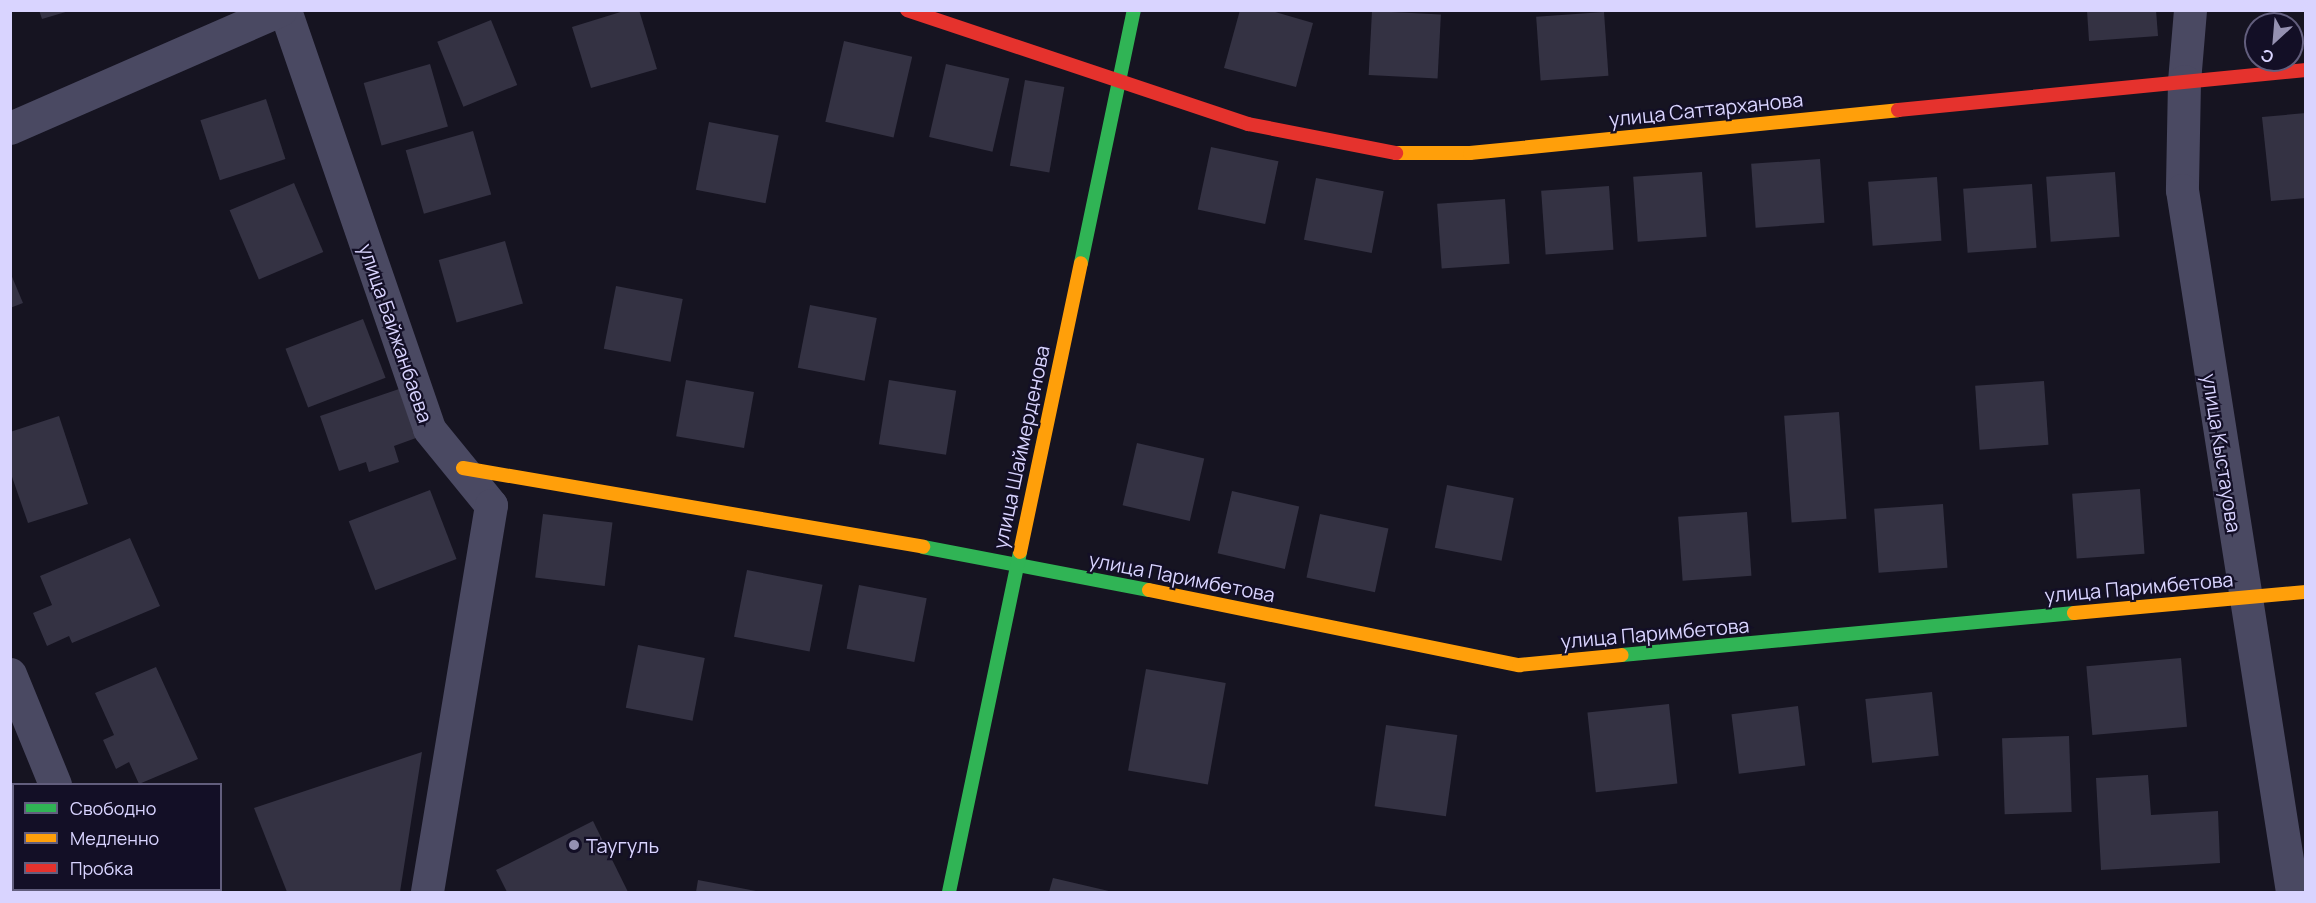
<!DOCTYPE html>
<meta charset="utf-8">
<style>
body{margin:0}
#map{position:relative;width:2316px;height:903px;overflow:hidden;background:#161421;font-family:Manrope,sans-serif}
div>[style]{position:absolute}
[style*='--x']{left:calc(var(--x)*1px);top:calc(var(--y)*1px);width:calc(var(--w)*1px);rotate:calc(var(--a)*1deg)}
.building>*{inset:0;background:#343243;transform-origin:0 0}
.street>*{height:33px;margin:-16.5px;padding:0 16.5px;transform-origin:16.5px;border-radius:16.5px;background:#4a4962}
.fast>*{height:14px;margin:-7px;padding:0 7px;transform-origin:7px;border-radius:7px;background:#30b455}
.slow>*{height:14px;margin:-7px;padding:0 7px;transform-origin:7px;border-radius:7px;background:#ff9f0a}
.jam>*{height:14px;margin:-7px;padding:0 7px;transform-origin:7px;border-radius:7px;background:#e5322d}
.dots>*{width:16px;height:16px;translate:-50% -50%;box-sizing:border-box;border:3px solid #130f26;border-radius:50%}
span{translate:-50% -50%;white-space:nowrap;text-align:center;line-height:1.15;-webkit-text-stroke:4.5px #130f26;paint-order:stroke}
.street-label{font-size:20px;color:#d9d4ff}
.poi-label{font-size:20px;color:#d9d4ff}
.left{translate:0 -50%;text-align:left}
.frame{position:absolute;inset:0;border:12px solid #d9d4ff;pointer-events:none}
.legend{position:absolute;left:12px;top:783px;width:210px;height:108px;box-sizing:border-box;background:#130f26;border:2px solid #625e7d;margin:0;padding:8px 10px;list-style:none;font-size:18px;color:#d9d4ff}
.legend li{display:flex;align-items:center;gap:12px;height:30px}
.legend b{width:30px;border:2px solid #625e7d}
.north{position:absolute;left:2244px;top:12px;width:60px;height:60px;box-sizing:border-box;background:#130f26;border:2px solid #625e7d;border-radius:50%;rotate:206deg;font-size:16px;font-weight:700;line-height:24px;text-align:center;color:#d9d4ff}
.north::after{content:'';display:block;margin:auto;width:21px;height:27px;background:#9591b1;clip-path:polygon(50% 0,100% 100%,50% 72%,0 100%)}
</style>
<div id="map">
<div class="building">
<i style="clip-path:polygon(39px 10px,69px 10px,69px 11px,42px 19px)"></i>
<i style="clip-path:polygon(627px 10px,639px 10px,657px 69px,591px 88px,572px 27px)"></i>
<i style="clip-path:polygon(1240px 10px,1268px 10px,1313px 23px,1296px 87px,1224px 68px)"></i>
<i style="clip-path:polygon(2087px 10px,2156px 10px,2158px 36px,2089px 41px)"></i>
<i style="left:1372px;top:11px;width:69px;height:64px;rotate:3deg"></i>
<i style="left:1604px;top:12px;width:64px;height:68px;rotate:86deg"></i>
<i style="left:491px;top:20px;width:70px;height:58px;rotate:68deg"></i>
<i style="left:844px;top:41px;width:70px;height:83px;rotate:13deg"></i>
<i style="left:430px;top:64px;width:65px;height:69px;rotate:74deg"></i>
<i style="left:946px;top:64px;width:65px;height:75px;rotate:13deg"></i>
<i style="left:1025px;top:80px;width:40px;height:87px;rotate:10deg"></i>
<i style="left:266px;top:99px;width:63px;height:69px;rotate:72deg"></i>
<i style="clip-path:polygon(2306px 113px,2306px 198px,2271px 201px,2262px 117px)"></i>
<i style="left:709px;top:122px;width:71px;height:69px;rotate:11deg"></i>
<i style="left:473px;top:131px;width:66px;height:70px;rotate:74deg"></i>
<i style="left:1211px;top:147px;width:69px;height:64px;rotate:12deg"></i>
<i style="left:1820px;top:159px;width:64px;height:69px;rotate:86deg"></i>
<i style="left:1702px;top:172px;width:65px;height:69px;rotate:86deg"></i>
<i style="left:2115px;top:172px;width:65px;height:69px;rotate:86deg"></i>
<i style="left:1937px;top:177px;width:64px;height:69px;rotate:86deg"></i>
<i style="left:1316px;top:178px;width:69px;height:63px;rotate:11deg"></i>
<i style="left:294px;top:183px;width:75px;height:70px;rotate:67deg"></i>
<i style="left:2032px;top:184px;width:64px;height:69px;rotate:86deg"></i>
<i style="left:1609px;top:186px;width:64px;height:68px;rotate:86deg"></i>
<i style="left:1505px;top:199px;width:65px;height:68px;rotate:86deg"></i>
<i style="left:505px;top:241px;width:65px;height:69px;rotate:74deg"></i>
<i style="clip-path:polygon(10px 272px,23px 303px,10px 308px)"></i>
<i style="left:616px;top:286px;width:68px;height:64px;rotate:11deg"></i>
<i style="left:810px;top:305px;width:68px;height:64px;rotate:11deg"></i>
<i style="left:363px;top:319px;width:63px;height:83px;rotate:69deg"></i>
<i style="left:686px;top:380px;width:69px;height:57px;rotate:10deg"></i>
<i style="left:889px;top:380px;width:68px;height:65px;rotate:9deg"></i>
<i style="left:2044px;top:381px;width:64px;height:69px;rotate:86deg"></i>
<i style="clip-path:polygon(399px 389px,416px 438px,394px 446px,399px 462px,369px 472px,366px 462px,339px 471px,320px 416px)"></i>
<i style="left:1839px;top:412px;width:107px;height:55px;rotate:86deg"></i>
<i style="clip-path:polygon(59px 416px,88px 504px,28px 523px,10px 471px,10px 432px)"></i>
<i style="left:1137px;top:443px;width:69px;height:64px;rotate:13deg"></i>
<i style="left:1447px;top:485px;width:68px;height:64px;rotate:11deg"></i>
<i style="left:2140px;top:489px;width:65px;height:68px;rotate:86deg"></i>
<i style="left:430px;top:490px;width:74px;height:87px;rotate:69deg"></i>
<i style="left:1232px;top:491px;width:69px;height:64px;rotate:13deg"></i>
<i style="left:1943px;top:504px;width:64px;height:69px;rotate:86deg"></i>
<i style="left:1747px;top:512px;width:64px;height:69px;rotate:86deg"></i>
<i style="left:543px;top:514px;width:70px;height:64px;rotate:7deg"></i>
<i style="left:1320px;top:514px;width:70px;height:65px;rotate:12deg"></i>
<i style="clip-path:polygon(130px 538px,160px 606px,72px 643px,69px 636px,47px 646px,33px 613px,52px 605px,40px 576px)"></i>
<i style="left:747px;top:570px;width:77px;height:68px;rotate:11deg"></i>
<i style="left:859px;top:585px;width:69px;height:65px;rotate:11deg"></i>
<i style="left:638px;top:645px;width:68px;height:64px;rotate:11deg"></i>
<i style="left:2181px;top:658px;width:69px;height:95px;rotate:85deg"></i>
<i style="clip-path:polygon(156px 667px,198px 759px,139px 784px,129px 762px,116px 769px,103px 740px,114px 735px,95px 693px)"></i>
<i style="left:1146px;top:669px;width:81px;height:103px;rotate:10deg"></i>
<i style="left:1932px;top:692px;width:64px;height:67px;rotate:84deg"></i>
<i style="left:1669px;top:704px;width:80px;height:82px;rotate:84deg"></i>
<i style="left:1798px;top:706px;width:60px;height:67px;rotate:83deg"></i>
<i style="left:1386px;top:725px;width:72px;height:82px;rotate:8deg"></i>
<i style="left:2069px;top:736px;width:76px;height:67px;rotate:88deg"></i>
<i style="clip-path:polygon(422px 752px,400px 892px,287px 892px,254px 808px)"></i>
<i style="clip-path:polygon(2148px 775px,2151px 815px,2218px 811px,2220px 863px,2101px 870px,2096px 778px)"></i>
<i style="clip-path:polygon(593px 821px,628px 892px,507px 892px,496px 870px)"></i>
<i style="clip-path:polygon(11px 872px,14px 890px,19px 892px,10px 892px)"></i>
<i style="clip-path:polygon(1053px 878px,1113px 892px,1049px 892px)"></i>
<i style="clip-path:polygon(698px 880px,756px 891px,755px 892px,696px 892px)"></i>
</div>
<div class="street">
<i style="--x:285;--y:10;--w:443;--a:71"></i>
<i style="--x:429;--y:429;--w:98;--a:50.8"></i>
<i style="--x:491;--y:505;--w:392;--a:99.4"></i>
<i style="--x:2190;--y:10;--w:71;--a:94.8"></i>
<i style="--x:2184;--y:81;--w:109;--a:91.1"></i>
<i style="--x:2182;--y:190;--w:711;--a:81.09"></i>
<i style="--x:10;--y:128;--w:295;--a:-23.6"></i>
<i style="--x:10;--y:674;--w:119;--a:67.8"></i>
<i style="--x:97;--y:890;--w:2;--a:63"></i>
</div>
<div class="fast">
<i style="--x:1081;--y:263;--w:258;--a:-78.2"></i>
<i style="--x:923;--y:547;--w:230;--a:10.8"></i>
<i style="--x:1622;--y:655;--w:454;--a:-5.3"></i>
<i style="--x:949;--y:892;--w:347;--a:-78.2"></i>
</div>
<div class="slow">
<i style="--x:1396;--y:153;--w:74;--a:0"></i>
<i style="--x:1470;--y:153;--w:430;--a:-5.7"></i>
<i style="--x:463;--y:468;--w:467;--a:9.7"></i>
<i style="--x:1020;--y:552;--w:295;--a:-78.1"></i>
<i style="--x:1149;--y:590;--w:378;--a:11.5"></i>
<i style="--x:1519;--y:665;--w:103;--a:-5.5"></i>
<i style="--x:2074;--y:613;--w:233;--a:-5.2"></i>
</div>
<div class="jam">
<i style="--x:907;--y:10;--w:360;--a:18.5"></i>
<i style="--x:1248;--y:124;--w:151;--a:11.1"></i>
<i style="--x:1898;--y:110;--w:410;--a:-5.6"></i>
</div>
<div class="dots">
<i style="left:574px;top:845px;background:#9591b1"></i>
</div>
<div class="street-label">
<span style="left:1706px;top:109px;rotate:-6deg">улица Саттарханова</span>
<span style="left:396px;top:333px;rotate:71deg">улица Байжанбаева</span>
<span style="left:1021px;top:447px;rotate:-78deg">улица Шаймерденова</span>
<span style="left:2222px;top:453px;rotate:81deg">улица Кыстауова</span>
<span style="left:1182px;top:577px;rotate:11deg">улица Паримбетова</span>
<span style="left:2139px;top:587px;rotate:-5deg">улица Паримбетова</span>
<span style="left:1655px;top:633px;rotate:-5deg">улица Паримбетова</span>
</div>
<div class="poi-label">
<span class="left" style="left:586px;top:845px">Таугуль</span>
</div>
<div class="frame"></div>
<ul class="legend">
<li><b style="height:8px;background:#30b455"></b>Свободно</li>
<li><b style="height:8px;background:#ff9f0a"></b>Медленно</li>
<li><b style="height:8px;background:#e5322d"></b>Пробка</li>
</ul>
<div class="north">С</div>
</div>
